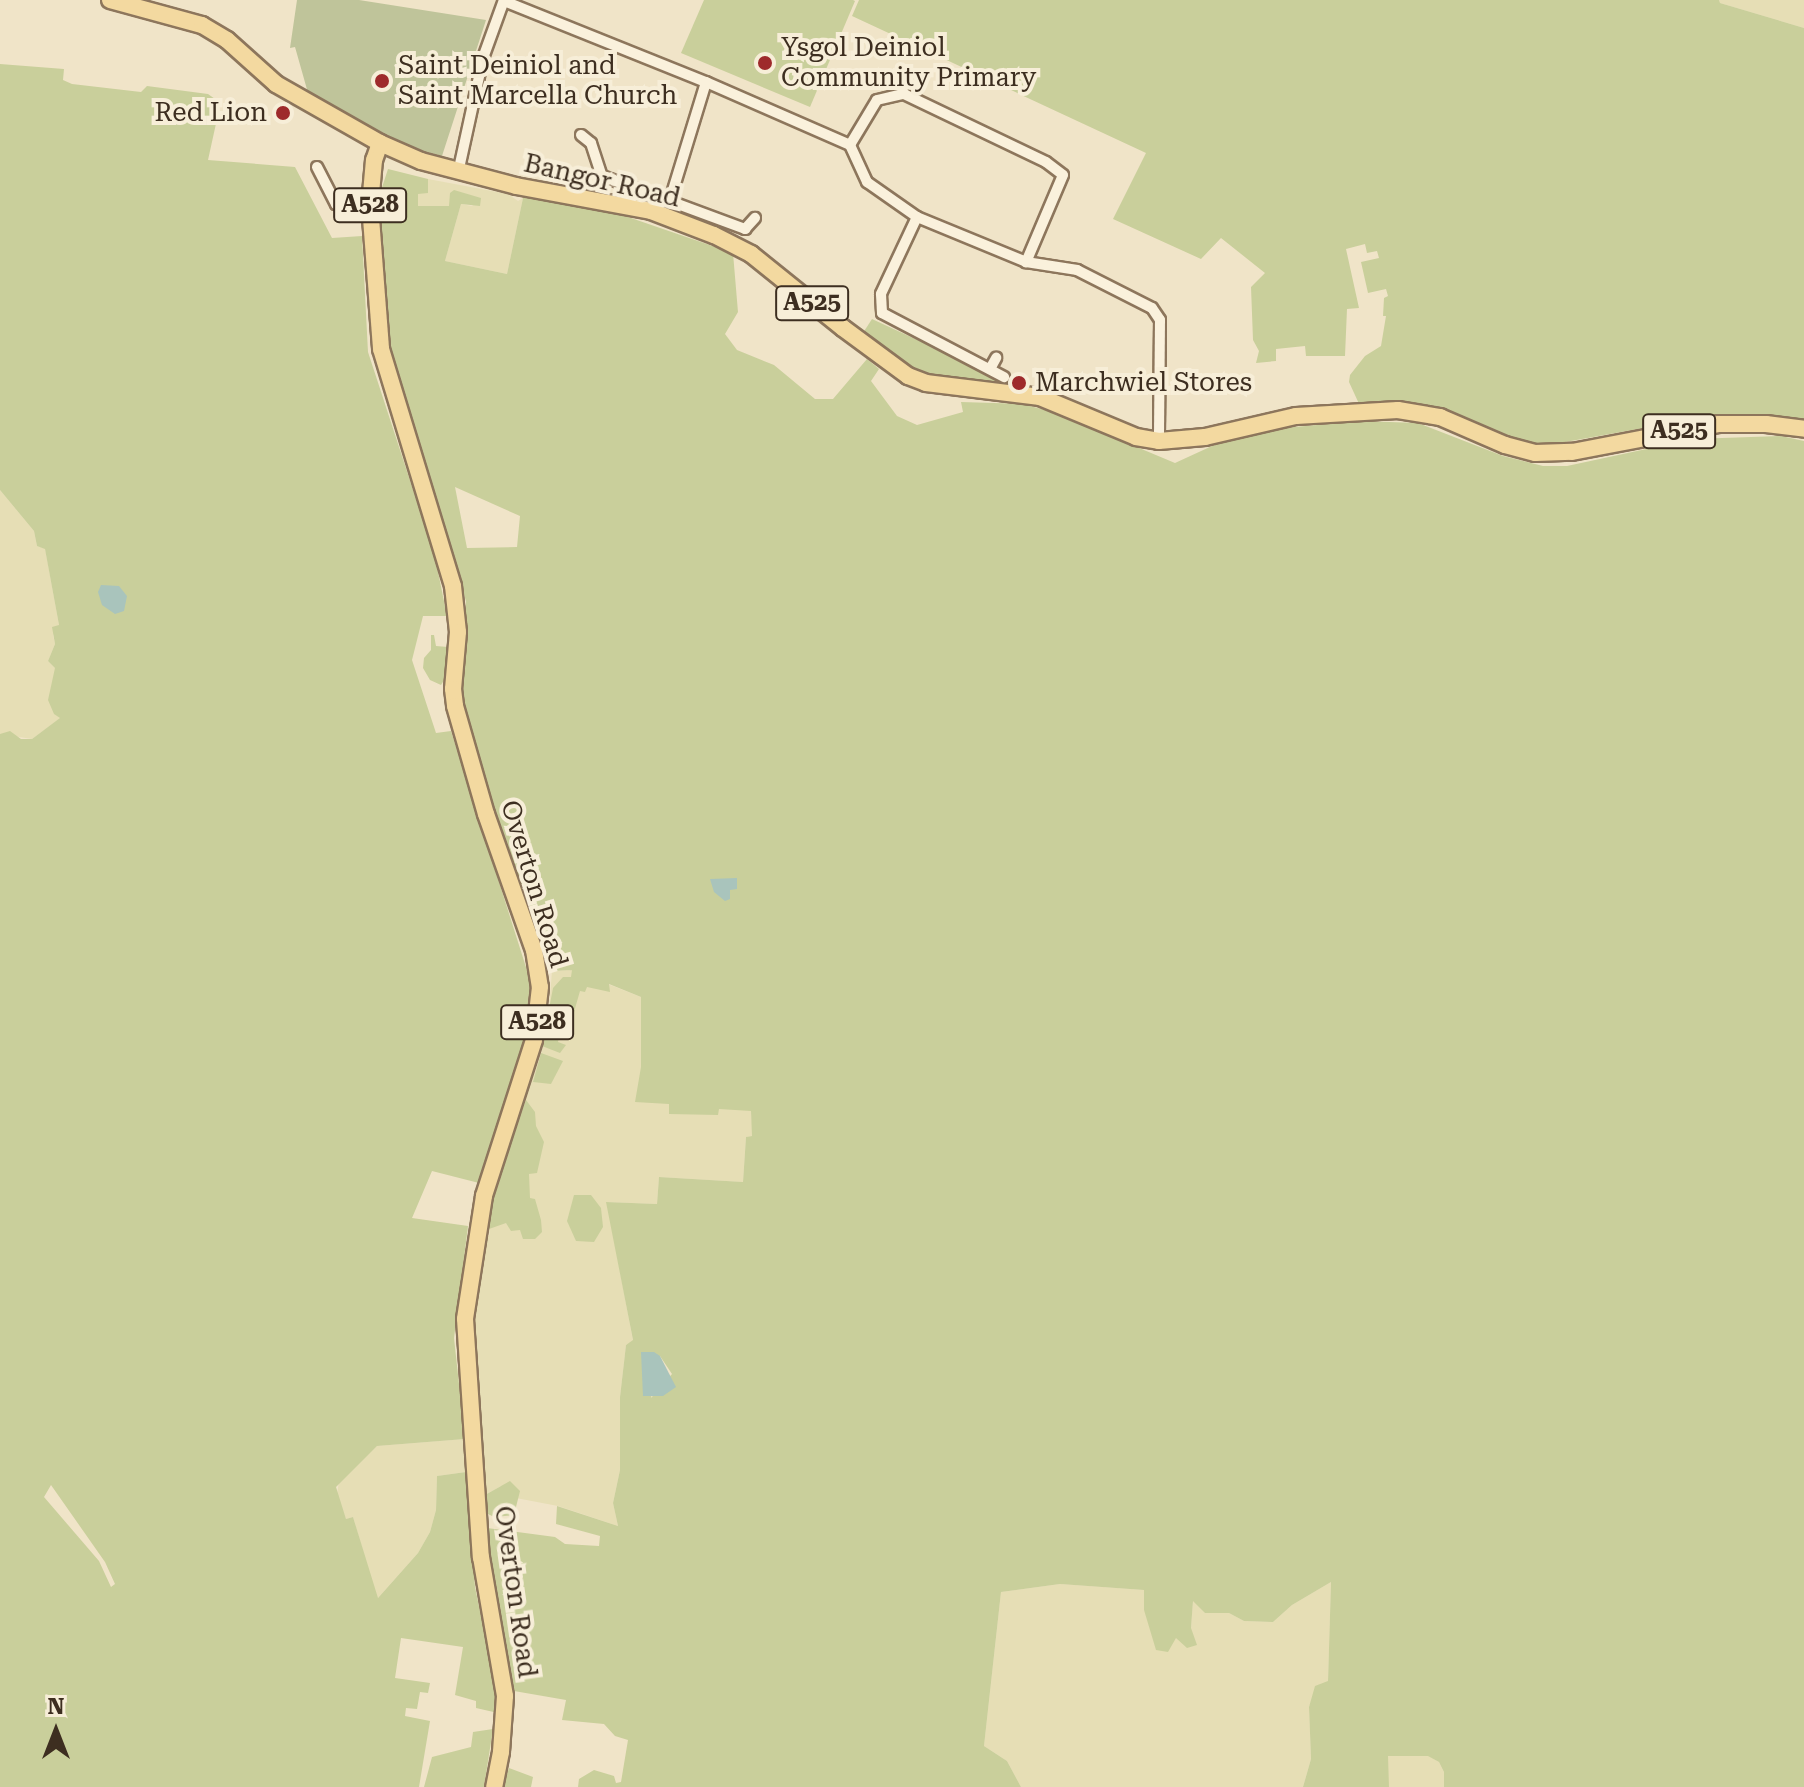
<!DOCTYPE html>
<style>
body{margin:0}
#map{position:relative;width:1804px;height:1787px;overflow:hidden;background:#f0e4c8;font-family:"Roboto Serif",serif}
div>[style]{position:absolute}
[style*='--x']{left:calc(var(--x)*1px);top:calc(var(--y)*1px);width:calc(var(--w)*1px);rotate:calc(var(--a)*1deg)}
.farmland>*{inset:0;background:#e6deb5}
.green>*{inset:0;background:#c9cf9b}
.cemetery>*{inset:0;background:#bfc49a}
.water>*{inset:0;background:#a9c4bc}
.roads{filter:drop-shadow(2px 0 #8d765c) drop-shadow(-2px 0 #8d765c) drop-shadow(0 2px #8d765c) drop-shadow(0 -2px #8d765c)}
.minor>*{height:10px;margin:-5px;padding:0 5px;transform-origin:5px;border-radius:5px;background:#faf1dc}
.primary>*{height:16px;margin:-8px;padding:0 8px;transform-origin:8px;border-radius:8px;background:#f3d9a0}
.dots>*{width:22px;height:22px;translate:-50% -50%;box-sizing:border-box;border:4px solid #f7eed8;border-radius:50%}
span{translate:-50% -50%;white-space:nowrap;text-align:center;line-height:1.15;-webkit-text-stroke:8px #f7eed8;paint-order:stroke}
.shield-label span{padding:2px 6px;background:#f7eed8;border:2px solid;border-radius:6px;-webkit-text-stroke-width:0}
.shield-label{font-size:24px;color:#3d2e20;font-weight:700}
.poi-label{font-size:26px;color:#3d2e20}
.left{translate:0 -50%;text-align:left}
.right{translate:-100% -50%;text-align:right}
.street-label{font-size:26px;color:#3d2e20}
.north{position:absolute;left:16px;top:1691px;width:80px;height:80px;-webkit-text-stroke:6px #f7eed8;paint-order:stroke;rotate:0deg;font-size:22px;font-weight:700;line-height:32px;text-align:center;color:#3d2e20}
.north::after{content:'';display:block;margin:auto;width:28px;height:36px;background:#3d2e20;clip-path:polygon(50% 0,100% 100%,50% 72%,0 100%)}
</style>
<div id="map">
<div class="farmland">
<i style="clip-path:polygon(1719px 0,1804px 0,1804px 28px,1720px 3px)"></i>
<i style="clip-path:polygon(428px 179px,508px 194px,518px 201px,523px 198px,507px 274px,445px 261px,461px 204px,472px 206px,481px 198px,450px 206px,418px 206px,418px 193px,428px 193px)"></i>
<i style="clip-path:polygon(0 490px,34px 531px,37px 546px,45px 548px,59px 625px,53px 635px,55px 644px,48px 661px,55px 668px,61px 718px,32px 739px,0 734px)"></i>
<i style="clip-path:polygon(572px 970px,646px 999px,749px 1085px,753px 1136px,746px 1137px,743px 1182px,659px 1177px,657px 1204px,607px 1202px,633px 1341px,626px 1345px,620px 1397px,620px 1470px,613px 1503px,618px 1526px,558px 1506px,516px 1498px,501px 1486px,485px 1495px,479px 1439px,473px 1326px,482px 1244px,490px 1234px,487px 1222px,518px 1115px,540px 1058px,548px 1024px,552px 971px)"></i>
<i style="clip-path:polygon(465px 1439px,466px 1472px,437px 1476px,436px 1510px,430px 1532px,418px 1553px,377px 1599px,353px 1517px,346px 1519px,337px 1495px,339px 1481px,377px 1446px)"></i>
<i style="clip-path:polygon(1331px 1582px,1328px 1682px,1309px 1706px,1311px 1759px,1303px 1787px,1021px 1787px,1007px 1761px,984px 1746px,1001px 1592px,1060px 1584px,1144px 1590px,1144px 1610px,1176px 1638px,1191px 1628px,1193px 1600px,1205px 1613px,1229px 1613px,1244px 1621px,1273px 1622px,1292px 1605px)"></i>
<i style="clip-path:polygon(1374px 1756px,1429px 1756px,1439px 1762px,1444px 1772px,1444px 1787px,1374px 1787px)"></i>
</div>
<div class="green">
<i style="clip-path:polygon(704px 0,853px 0,855px 1px,810px 107px,681px 53px)"></i>
<i style="clip-path:polygon(859px 0,1719px 0,1720px 3px,1804px 28px,1804px 423px,1766px 416px,1688px 420px,1554px 444px,1517px 442px,1360px 406px,1349px 382px,1350px 375px,1365px 356px,1381px 346px,1386px 316px,1383px 316px,1384px 298px,1388px 296px,1386px 289px,1368px 293px,1361px 262px,1379px 258px,1377px 251px,1367px 253px,1365px 244px,1346px 249px,1359px 308px,1347px 309px,1345px 356px,1306px 356px,1305px 346px,1276px 349px,1276px 361px,1256px 363px,1259px 351px,1253px 340px,1251px 287px,1265px 273px,1221px 238px,1201px 259px,1113px 219px,1146px 153px,852px 16px)"></i>
<i style="clip-path:polygon(evenodd,0 64px,64px 69px,63px 80px,72px 84px,141px 92px,147px 86px,208px 94px,215px 99px,219px 110px,208px 160px,295px 167px,332px 238px,362px 236px,368px 352px,435px 557px,447px 616px,423px 616px,412px 660px,436px 733px,451px 731px,531px 983px,530px 1021px,522px 1056px,479px 1183px,432px 1171px,412px 1218px,468px 1226px,454px 1338px,465px 1439px,377px 1446px,336px 1487px,346px 1519px,353px 1517px,378px 1598px,418px 1553px,430px 1532px,436px 1510px,437px 1476px,466px 1472px,475px 1587px,497px 1693px,498px 1713px,476px 1708px,476px 1701px,455px 1695px,463px 1647px,401px 1638px,395px 1678px,430px 1683px,428px 1693px,420px 1692px,417px 1709px,406px 1708px,405px 1716px,430px 1721px,419px 1787px,0 1787px,0 734px,10px 731px,21px 739px,32px 739px,60px 718px,54px 714px,48px 700px,55px 668px,48px 661px,55px 644px,52px 627px,59px 625px,45px 549px,37px 546px,34px 531px,0 490px,0 64px,51px 1485px,105px 1562px,115px 1584px,111px 1587px,99px 1561px,44px 1497px,51px 1485px)"></i>
<i style="clip-path:polygon(evenodd,388px 169px,428px 179px,428px 193px,418px 194px,418px 206px,449px 206px,450px 193px,454px 190px,481px 198px,480px 206px,461px 204px,445px 261px,507px 274px,523px 198px,528px 196px,628px 217px,733px 253px,738px 312px,725px 334px,737px 350px,774px 365px,815px 399px,833px 399px,867px 359px,879px 369px,871px 381px,897px 416px,917px 425px,963px 412px,961px 402px,1022px 404px,1053px 412px,1175px 463px,1212px 446px,1261px 430px,1361px 421px,1418px 423px,1503px 456px,1543px 466px,1567px 466px,1693px 439px,1781px 436px,1804px 441px,1804px 1787px,1444px 1787px,1444px 1772px,1439px 1762px,1428px 1756px,1388px 1756px,1389px 1787px,1303px 1787px,1311px 1759px,1309px 1707px,1315px 1686px,1328px 1681px,1331px 1582px,1292px 1605px,1273px 1622px,1244px 1621px,1229px 1613px,1205px 1613px,1193px 1601px,1191px 1628px,1197px 1645px,1187px 1648px,1176px 1638px,1168px 1652px,1156px 1650px,1144px 1610px,1144px 1590px,1060px 1584px,1001px 1592px,984px 1746px,1007px 1761px,1021px 1787px,578px 1787px,579px 1779px,594px 1770px,614px 1776px,616px 1783px,621px 1782px,628px 1740px,615px 1736px,604px 1724px,562px 1720px,566px 1700px,514px 1691px,490px 1578px,487px 1528px,555px 1537px,565px 1544px,599px 1546px,600px 1536px,556px 1524px,557px 1506px,618px 1526px,613px 1503px,620px 1470px,620px 1397px,626px 1345px,633px 1340px,606px 1202px,657px 1204px,659px 1177px,743px 1182px,746px 1137px,752px 1136px,751px 1111px,719px 1109px,718px 1115px,669px 1114px,669px 1104px,635px 1102px,641px 1067px,641px 997px,609px 984px,610px 992px,587px 987px,585px 992px,580px 991px,572px 1019px,564px 1018px,558px 1042px,566px 1045px,560px 1053px,542px 1046px,553px 988px,563px 977px,571px 977px,572px 970px,552px 971px,544px 963px,460px 703px,466px 601px,390px 364px,374px 212px,388px 169px,455px 487px,520px 516px,517px 547px,467px 548px,455px 487px,388px 169px,660px 1356px,672px 1374px,651px 1398px,660px 1356px)"></i>
<i style="clip-path:polygon(872px 319px,1006px 381px,1005px 384px,918px 376px,861px 336px)"></i>
<i style="clip-path:polygon(431px 635px,434px 635px,436px 646px,448px 647px,446px 677px,441px 685px,430px 680px,423px 668px,424px 658px,431px 650px)"></i>
<i style="clip-path:polygon(541px 1053px,563px 1061px,551px 1084px,533px 1082px)"></i>
<i style="clip-path:polygon(526px 1100px,535px 1112px,536px 1126px,544px 1142px,537px 1173px,529px 1174px,530px 1198px,535px 1199px,541px 1220px,542px 1232px,535px 1239px,523px 1239px,520px 1230px,511px 1231px,506px 1223px,489px 1229px,487px 1222px,491px 1197px)"></i>
<i style="clip-path:polygon(574px 1195px,591px 1195px,601px 1208px,603px 1227px,594px 1242px,576px 1241px,567px 1221px)"></i>
<i style="clip-path:polygon(510px 1481px,520px 1491px,514px 1515px,494px 1517px,486px 1513px,485px 1495px)"></i>
<i style="clip-path:polygon(493px 1729px,484px 1787px,424px 1787px,432px 1757px,471px 1747px,473px 1732px)"></i>
<i style="clip-path:polygon(509px 1768px,533px 1777px,531px 1787px,503px 1787px)"></i>
</div>
<div class="cemetery">
<i style="clip-path:polygon(297px 0,359px 0,486px 20px,442px 156px,392px 143px,308px 93px,295px 47px,290px 48px)"></i>
</div>
<div class="water">
<i style="clip-path:polygon(101px 585px,119px 586px,127px 596px,124px 611px,115px 614px,102px 605px,98px 592px)"></i>
<i style="clip-path:polygon(737px 878px,737px 889px,730px 890px,730px 899px,725px 901px,714px 892px,710px 879px)"></i>
<i style="clip-path:polygon(641px 1352px,654px 1352px,660px 1356px,676px 1387px,663px 1396px,643px 1396px)"></i>
</div>
<div class="roads">
<div class="minor">
<i style="--x:504;--y:1;--w:218;--a:21.9"></i>
<i style="--x:706;--y:82;--w:157;--a:23.6"></i>
<i style="--x:850;--y:145;--w:41;--a:65.3"></i>
<i style="--x:867;--y:182;--w:61;--a:35"></i>
<i style="--x:917;--y:217;--w:118;--a:22.4"></i>
<i style="--x:1026;--y:262;--w:52;--a:8.9"></i>
<i style="--x:1077;--y:270;--w:84;--a:26.9"></i>
<i style="--x:1152;--y:308;--w:14;--a:56"></i>
<i style="--x:1160;--y:320;--w:121;--a:90.5"></i>
<i style="--x:581;--y:135;--w:13;--a:39"></i>
<i style="--x:591;--y:143;--w:35;--a:72"></i>
<i style="--x:602;--y:176;--w:153;--a:20.3"></i>
<i style="--x:745;--y:229;--w:15;--a:-48"></i>
<i style="--x:850;--y:145;--w:52;--a:-59"></i>
<i style="--x:877;--y:100;--w:28;--a:-13"></i>
<i style="--x:904;--y:94;--w:157;--a:25.6"></i>
<i style="--x:1046;--y:162;--w:21;--a:37"></i>
<i style="--x:1063;--y:175;--w:95;--a:113"></i>
<i style="--x:317;--y:167;--w:42;--a:62.8"></i>
<i style="--x:336;--y:204;--w:34;--a:2"></i>
<i style="--x:458;--y:173;--w:118;--a:-77.7"></i>
<i style="--x:483;--y:58;--w:62;--a:-70.1"></i>
<i style="--x:670;--y:200;--w:123;--a:-73"></i>
<i style="--x:917;--y:217;--w:85;--a:115.1"></i>
<i style="--x:881;--y:294;--w:19;--a:87"></i>
<i style="--x:882;--y:313;--w:138;--a:27.7"></i>
<i style="--x:990;--y:369;--w:13;--a:-61"></i>
</div>
<div class="primary">
<i style="--x:110;--y:0;--w:95;--a:15.2"></i>
<i style="--x:202;--y:25;--w:29;--a:31"></i>
<i style="--x:227;--y:40;--w:66;--a:41.9"></i>
<i style="--x:276;--y:84;--w:120;--a:29.6"></i>
<i style="--x:380;--y:143;--w:45;--a:23.7"></i>
<i style="--x:421;--y:161;--w:98;--a:14.7"></i>
<i style="--x:516;--y:186;--w:137;--a:10.5"></i>
<i style="--x:651;--y:211;--w:67;--a:20.9"></i>
<i style="--x:714;--y:235;--w:42;--a:27.2"></i>
<i style="--x:751;--y:254;--w:118;--a:38.8"></i>
<i style="--x:843;--y:328;--w:81;--a:36.4"></i>
<i style="--x:908;--y:376;--w:19;--a:21"></i>
<i style="--x:926;--y:383;--w:115;--a:7"></i>
<i style="--x:1040;--y:397;--w:104;--a:22.6"></i>
<i style="--x:1136;--y:437;--w:23;--a:10"></i>
<i style="--x:1159;--y:441;--w:46;--a:-5"></i>
<i style="--x:1205;--y:437;--w:93;--a:-13"></i>
<i style="--x:1296;--y:416;--w:102;--a:-3.4"></i>
<i style="--x:1398;--y:410;--w:43;--a:9.5"></i>
<i style="--x:1440;--y:417;--w:71;--a:23.3"></i>
<i style="--x:1505;--y:445;--w:31;--a:15"></i>
<i style="--x:1535;--y:453;--w:37;--a:-2"></i>
<i style="--x:1572;--y:452;--w:150;--a:-10.8"></i>
<i style="--x:1719;--y:424;--w:47;--a:0"></i>
<i style="--x:1766;--y:424;--w:38;--a:7"></i>
<i style="--x:380;--y:143;--w:18;--a:109"></i>
<i style="--x:374;--y:160;--w:45;--a:95.1"></i>
<i style="--x:370;--y:205;--w:144;--a:85.6"></i>
<i style="--x:381;--y:349;--w:248;--a:73.1"></i>
<i style="--x:453;--y:586;--w:46;--a:83.8"></i>
<i style="--x:458;--y:632;--w:57;--a:95"></i>
<i style="--x:453;--y:689;--w:17;--a:83"></i>
<i style="--x:455;--y:706;--w:112;--a:74"></i>
<i style="--x:486;--y:814;--w:144;--a:70.6"></i>
<i style="--x:534;--y:950;--w:37;--a:81"></i>
<i style="--x:540;--y:987;--w:53;--a:96.5"></i>
<i style="--x:534;--y:1040;--w:164;--a:107.8"></i>
<i style="--x:484;--y:1196;--w:124;--a:98.8"></i>
<i style="--x:465;--y:1319;--w:239;--a:86.2"></i>
<i style="--x:481;--y:1557;--w:141;--a:80.2"></i>
<i style="--x:505;--y:1696;--w:56;--a:94.1"></i>
<i style="--x:501;--y:1752;--w:36;--a:101"></i>
</div>
</div>
<div class="dots">
<i style="left:765px;top:63px;background:#9e2a2b"></i>
<i style="left:382px;top:81px;background:#9e2a2b"></i>
<i style="left:283px;top:113px;background:#9e2a2b"></i>
<i style="left:1019px;top:383px;background:#9e2a2b"></i>
</div>
<div class="shield-label">
<span style="left:370px;top:205px">A528</span>
<span style="left:812px;top:303px">A525</span>
<span style="left:1679px;top:431px">A525</span>
<span style="left:537px;top:1022px">A528</span>
</div>
<div class="poi-label">
<span class="left" style="left:781px;top:63px">Ysgol Deiniol<br>Community Primary</span>
<span class="left" style="left:398px;top:81px">Saint Deiniol and<br>Saint Marcella Church</span>
<span class="right" style="left:267px;top:113px">Red Lion</span>
<span class="left" style="left:1035px;top:383px">Marchwiel Stores</span>
</div>
<div class="street-label">
<span style="left:602px;top:181px;rotate:13deg">Bangor Road</span>
<span style="left:534px;top:884px;rotate:73deg">Overton Road</span>
<span style="left:515px;top:1592px;rotate:82deg">Overton Road</span>
</div>
<div class="north">N</div>
</div>
